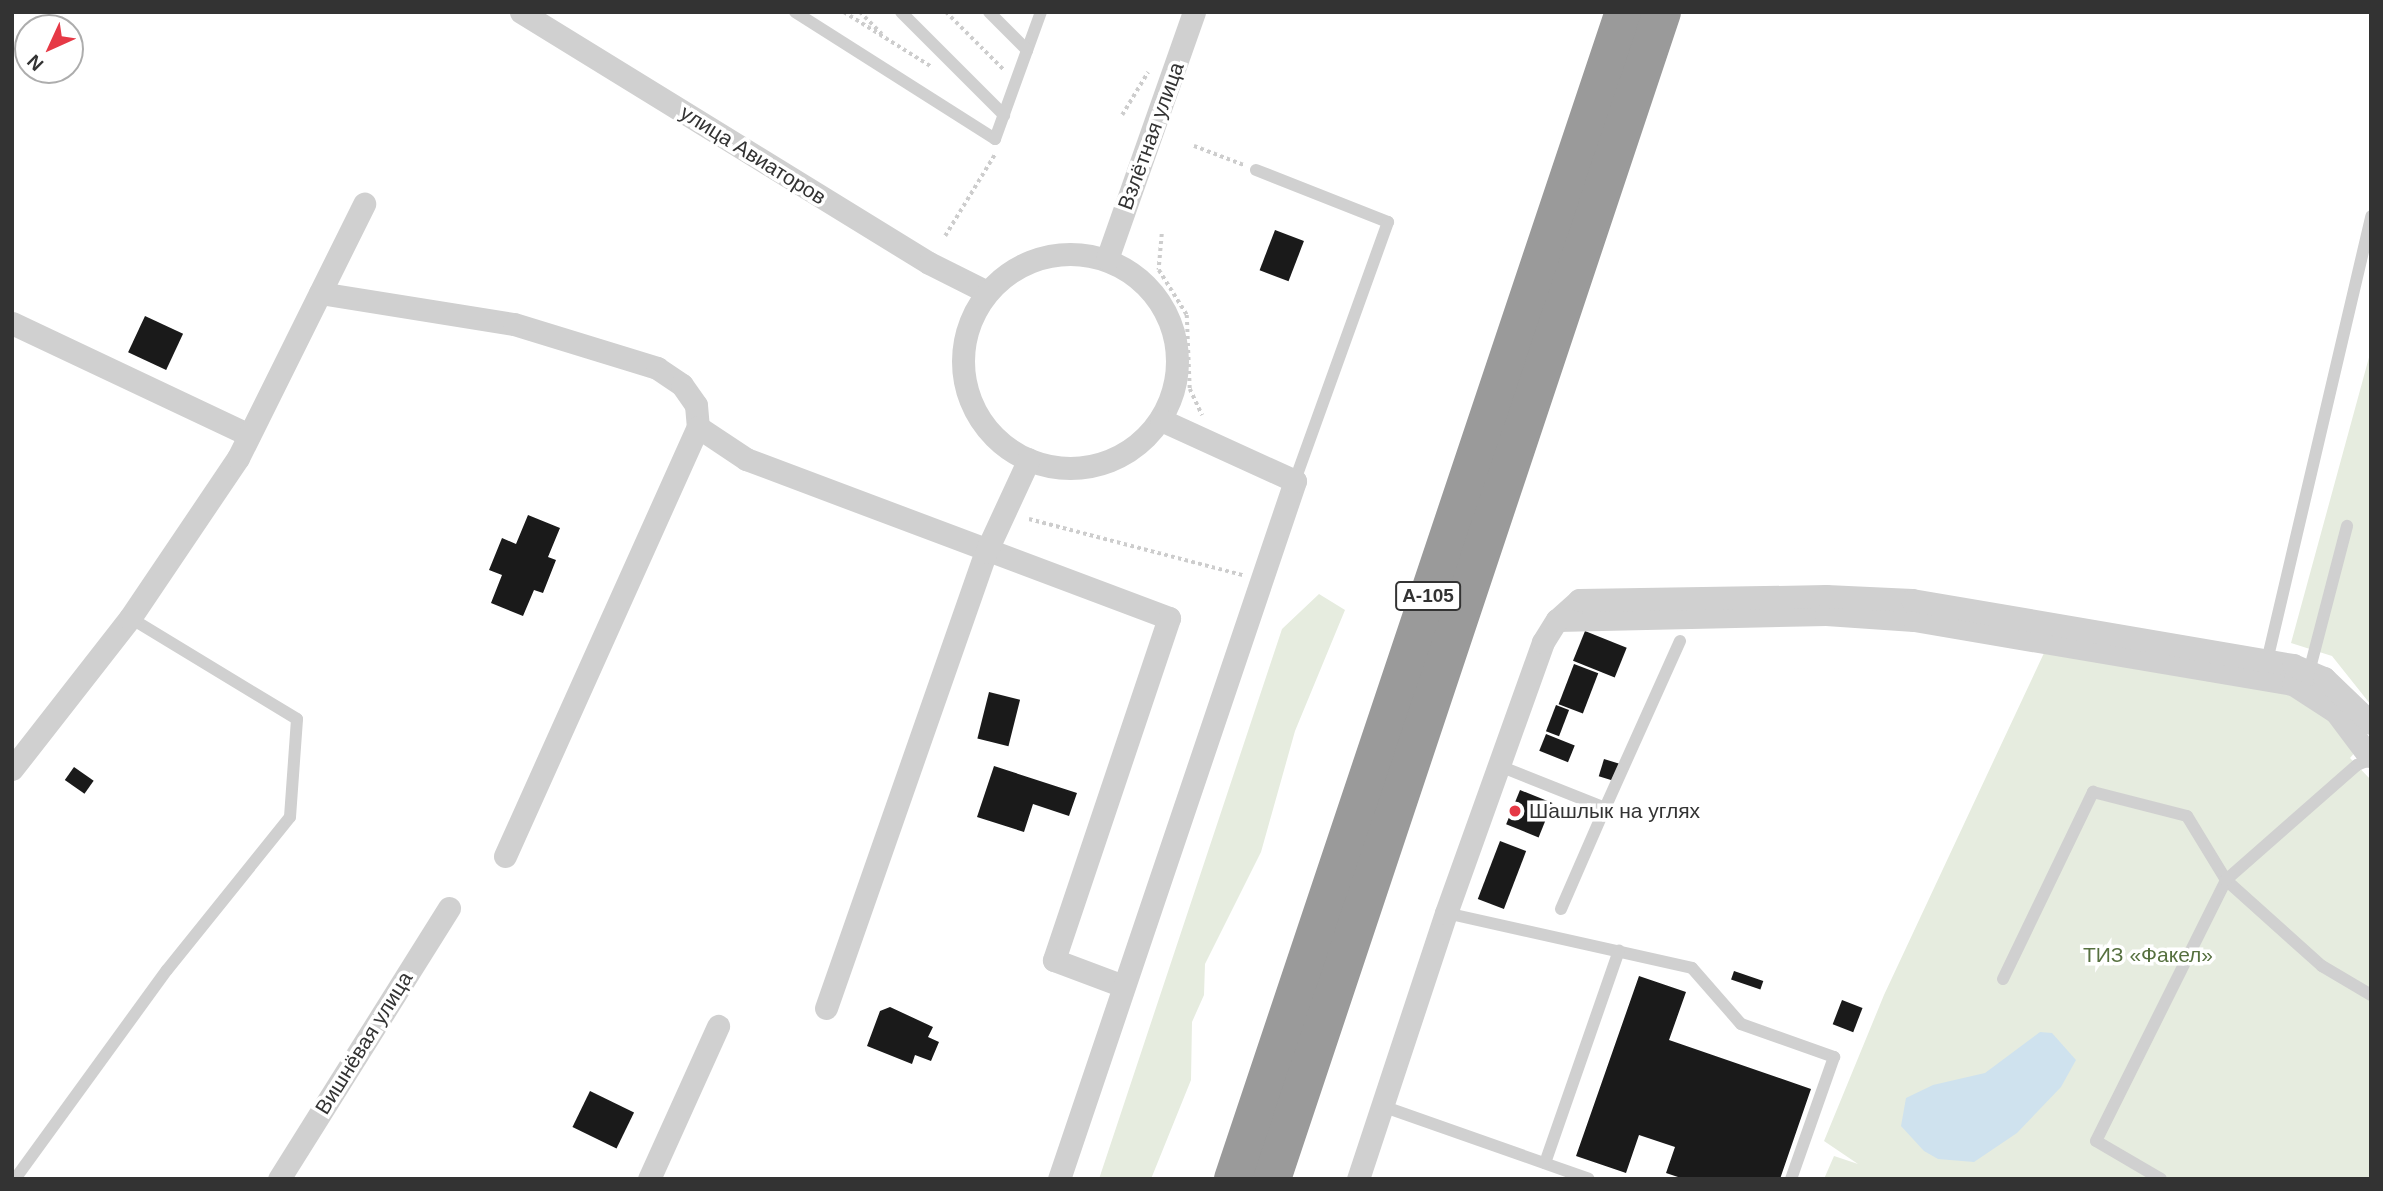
<!DOCTYPE html>
<meta charset="utf-8">
<style>
body{margin:0}
#map{position:relative;width:2383px;height:1191px;overflow:hidden;background:#fff;font-family:Arial,sans-serif}
div>[style]{position:absolute}
[style*='--x']{left:calc(var(--x)*1px);top:calc(var(--y)*1px);width:calc(var(--w)*1px);rotate:calc(var(--a)*1deg)}
.green>*{inset:0;background:#e6ecdf}
.water>*{inset:0;background:#cfe2ee}
.building>*{inset:0;background:#1a1a1a;transform-origin:0 0}
.path>*{height:3.5px;margin-top:-1.75px;transform-origin:0;background:repeating-linear-gradient(90deg,#cdcdcd 0 3.5px,transparent 0 7px)}
.lane>*{height:12px;margin:-6px;padding:0 6px;transform-origin:6px;border-radius:6px;background:#d0d0d0}
.street>*{height:23px;margin:-11.5px;padding:0 11.5px;transform-origin:11.5px;border-radius:11.5px;background:#d0d0d0}
.street>.ring{margin:-11.5px;padding:0;box-sizing:content-box;background:none;border:23px solid #d0d0d0;border-radius:50%}
.highway>*{height:38px;margin:-19px;padding:0 19px;transform-origin:19px;border-radius:19px;background:#9a9a9a}
.dots>*{width:19px;height:19px;translate:-50% -50%;box-sizing:border-box;border:4px solid #fff;border-radius:50%}
span{translate:-50% -50%;white-space:nowrap;text-align:center;line-height:1.15;-webkit-text-stroke:7px #fff;paint-order:stroke}
.shield-label span{padding:2px 5px;background:#fff;border:2px solid;border-radius:5px;-webkit-text-stroke-width:0}
.shield-label{font-size:19px;color:#333;font-weight:700}
.street-label{font-size:21px;color:#333}
.poi-label{font-size:21px;color:#333}
.left{translate:0 -50%;text-align:left}
.park-label{font-size:21px;color:#56703f}
.frame{position:absolute;inset:0;border:14px solid #333;pointer-events:none}
.north{position:absolute;left:14px;top:14px;width:70px;height:70px;box-sizing:border-box;background:#fff;border:2px solid #adadad;border-radius:50%;rotate:225deg;font-size:19px;font-weight:700;line-height:28px;text-align:center;color:#333}
.north::after{content:'';display:block;margin:auto;width:24px;height:32px;background:#e63946;clip-path:polygon(50% 0,100% 100%,50% 72%,0 100%)}
</style>
<div id="map">
<div class="green">
<i style="clip-path:polygon(2371px 350px,2371px 705px,2332px 656px,2291px 643px)"></i>
<i style="clip-path:polygon(1319px 594px,1345px 610px,1295px 731px,1261px 852px,1205px 964px,1204px 995px,1192px 1022px,1191px 1080px,1151px 1179px,1099px 1179px,1282px 629px)"></i>
<i style="clip-path:polygon(2044px 653px,2282px 690px,2330px 716px,2356px 751px,2350px 758px,2371px 780px,2371px 1179px,1824px 1179px,1834px 1156px,1858px 1164px,1824px 1141px,1884px 995px)"></i>
</div>
<div class="water">
<i style="clip-path:polygon(2040px 1032px,2052px 1033px,2076px 1060px,2061px 1087px,2017px 1133px,1974px 1162px,1938px 1159px,1924px 1151px,1901px 1126px,1906px 1098px,1933px 1085px,1985px 1073px)"></i>
</div>
<div class="building">
<i style="left:1275px;top:230px;width:31px;height:43px;rotate:21deg"></i>
<i style="left:145px;top:316px;width:42px;height:40px;rotate:25deg"></i>
<i style="clip-path:polygon(528px 515px,560px 528px,548px 557px,556px 560px,543px 593px,534px 590px,523px 616px,491px 603px,502px 575px,489px 570px,502px 538px,516px 544px)"></i>
<i style="left:1585px;top:631px;width:45px;height:32px;rotate:22deg"></i>
<i style="left:1574px;top:664px;width:26px;height:43px;rotate:21deg"></i>
<i style="left:989px;top:692px;width:32px;height:48px;rotate:14deg"></i>
<i style="left:1556px;top:705px;width:14px;height:28px;rotate:21deg"></i>
<i style="left:1546px;top:734px;width:31px;height:18px;rotate:22deg"></i>
<i style="left:1604px;top:759px;width:17px;height:18px;rotate:17deg"></i>
<i style="clip-path:polygon(994px 766px,1077px 793px,1069px 816px,1033px 804px,1024px 832px,977px 817px)"></i>
<i style="left:74px;top:767px;width:24px;height:16px;rotate:35deg"></i>
<i style="left:1520px;top:790px;width:35px;height:37px;rotate:22deg"></i>
<i style="left:1500px;top:841px;width:28px;height:62px;rotate:21deg"></i>
<i style="left:1734px;top:971px;width:31px;height:9px;rotate:19deg"></i>
<i style="clip-path:polygon(1639px 976px,1686px 992px,1669px 1040px,1811px 1089px,1780px 1179px,1684px 1179px,1666px 1173px,1675px 1147px,1639px 1135px,1626px 1173px,1576px 1156px)"></i>
<i style="left:1842px;top:1000px;width:22px;height:26px;rotate:21deg"></i>
<i style="clip-path:polygon(890px 1007px,933px 1027px,928px 1037px,939px 1042px,931px 1061px,915px 1055px,912px 1064px,867px 1046px,880px 1011px)"></i>
<i style="left:590px;top:1091px;width:49px;height:40px;rotate:26deg"></i>
</div>
<div class="path">
<i style="--x:844;--y:12;--w:104;--a:32"></i>
<i style="--x:860;--y:12;--w:31;--a:45"></i>
<i style="--x:946;--y:12;--w:81;--a:45"></i>
<i style="--x:1122;--y:115;--w:50;--a:-58.8"></i>
<i style="--x:1194;--y:146;--w:53;--a:20.8"></i>
<i style="--x:1162;--y:234;--w:36;--a:95"></i>
<i style="--x:1159;--y:270;--w:53;--a:58.1"></i>
<i style="--x:1187;--y:315;--w:74;--a:87.7"></i>
<i style="--x:1190;--y:389;--w:29;--a:65"></i>
<i style="--x:945;--y:236;--w:96;--a:-58.6"></i>
<i style="--x:1029;--y:519;--w:221;--a:14.7"></i>
</div>
<div class="lane">
<i style="--x:795;--y:12;--w:237;--a:32.4"></i>
<i style="--x:995;--y:139;--w:135;--a:-70.1"></i>
<i style="--x:901;--y:12;--w:146;--a:45"></i>
<i style="--x:989;--y:12;--w:54;--a:45"></i>
<i style="--x:1256;--y:170;--w:142;--a:21.5"></i>
<i style="--x:1388;--y:222;--w:275;--a:109.8"></i>
<i style="--x:2267;--y:661;--w:457;--a:-76.8"></i>
<i style="--x:2309;--y:672;--w:151;--a:-75.4"></i>
<i style="--x:1497;--y:765;--w:116;--a:21.7"></i>
<i style="--x:1605;--y:808;--w:183;--a:-65.8"></i>
<i style="--x:1561;--y:909;--w:110;--a:-66.5"></i>
<i style="--x:1446;--y:913;--w:252;--a:12.6"></i>
<i style="--x:1692;--y:968;--w:74;--a:48.8"></i>
<i style="--x:1741;--y:1024;--w:99;--a:19.5"></i>
<i style="--x:1834;--y:1057;--w:129;--a:109.4"></i>
<i style="--x:2003;--y:979;--w:208;--a:-64.3"></i>
<i style="--x:2093;--y:792;--w:97;--a:14.3"></i>
<i style="--x:2187;--y:816;--w:75;--a:58.6"></i>
<i style="--x:2226;--y:880;--w:129;--a:41.9"></i>
<i style="--x:2322;--y:966;--w:57;--a:30.6"></i>
<i style="--x:1382;--y:1106;--w:219;--a:19.4"></i>
<i style="--x:1545;--y:1163;--w:225;--a:-70.8"></i>
<i style="--x:15;--y:1179;--w:258;--a:-54"></i>
<i style="--x:167;--y:970;--w:196;--a:-51.2"></i>
<i style="--x:290;--y:817;--w:98;--a:-85.9"></i>
<i style="--x:297;--y:719;--w:195;--a:-148.8"></i>
<i style="--x:2161;--y:1179;--w:75;--a:-149.7"></i>
<i style="--x:2096;--y:1141;--w:292;--a:-63.5"></i>
<i style="--x:2226;--y:880;--w:174;--a:-41.3"></i>
<i style="--x:2357;--y:765;--w:15;--a:-23"></i>
</div>
<div class="street">
<i style="--x:521;--y:12;--w:479;--a:31.6"></i>
<i style="--x:929;--y:263;--w:65;--a:26.6"></i>
<i class="ring" style="left:963px;top:254px;width:191px;height:191px"></i>
<i style="--x:1107;--y:259;--w:262;--a:-70.6"></i>
<i style="--x:320;--y:293;--w:196;--a:9.1"></i>
<i style="--x:514;--y:324;--w:150;--a:17.1"></i>
<i style="--x:657;--y:368;--w:30;--a:34"></i>
<i style="--x:682;--y:385;--w:24;--a:55"></i>
<i style="--x:696;--y:405;--w:22;--a:85"></i>
<i style="--x:12;--y:323;--w:262;--a:25.3"></i>
<i style="--x:1557;--y:620;--w:269;--a:-1.3"></i>
<i style="--x:1826;--y:614;--w:88;--a:3.9"></i>
<i style="--x:1914;--y:620;--w:384;--a:9.6"></i>
<i style="--x:2293;--y:684;--w:51;--a:33.1"></i>
<i style="--x:2336;--y:712;--w:55;--a:53.1"></i>
<i style="--x:12;--y:769;--w:192;--a:-52"></i>
<i style="--x:130;--y:618;--w:193;--a:-56"></i>
<i style="--x:238;--y:458;--w:284;--a:-63.6"></i>
<i style="--x:505;--y:856;--w:470;--a:-65.8"></i>
<i style="--x:698;--y:427;--w:58;--a:33.7"></i>
<i style="--x:746;--y:459;--w:452;--a:20.6"></i>
<i style="--x:1169;--y:618;--w:361;--a:108.6"></i>
<i style="--x:1054;--y:960;--w:74;--a:20.6"></i>
<i style="--x:826;--y:1008;--w:483;--a:-70.7"></i>
<i style="--x:986;--y:552;--w:102;--a:-65.2"></i>
<i style="--x:279;--y:1179;--w:320;--a:-57.9"></i>
<i style="--x:649;--y:1179;--w:168;--a:-65.7"></i>
<i style="--x:1059;--y:1179;--w:737;--a:-71.32"></i>
<i style="--x:1295;--y:481;--w:147;--a:-155.5"></i>
<i style="--x:1358;--y:1179;--w:280;--a:-71.7"></i>
<i style="--x:1446;--y:913;--w:288;--a:-70.3"></i>
<i style="--x:1543;--y:642;--w:26;--a:-58"></i>
<i style="--x:1557;--y:620;--w:30;--a:-42"></i>
<i style="--x:1579;--y:600;--w:247;--a:-0.9"></i>
<i style="--x:1826;--y:596;--w:86;--a:2.7"></i>
<i style="--x:1912;--y:600;--w:387;--a:9.7"></i>
<i style="--x:2293;--y:665;--w:34;--a:23"></i>
<i style="--x:2324;--y:678;--w:65;--a:43.8"></i>
</div>
<div class="highway">
<i style="--x:1233;--y:1179;--w:1231;--a:-71.48"></i>
<i style="--x:1272;--y:1179;--w:1230;--a:-71.52"></i>
</div>
<div class="dots">
<i style="left:1515px;top:811px;background:#e63946"></i>
</div>
<div class="shield-label">
<span style="left:1428px;top:596px">А-105</span>
</div>
<div class="street-label">
<span style="left:1151px;top:136px;rotate:-70deg">Взлётная улица</span>
<span style="left:753px;top:155px;rotate:32deg">улица Авиаторов</span>
<span style="left:364px;top:1043px;rotate:-58deg">Вишнёвая улица</span>
</div>
<div class="poi-label">
<span class="left" style="left:1529px;top:811px">Шашлык на углях</span>
</div>
<div class="park-label">
<span style="left:2148px;top:955px">ТИЗ «Факел»</span>
</div>
<div class="frame"></div>
<div class="north">N</div>
</div>
